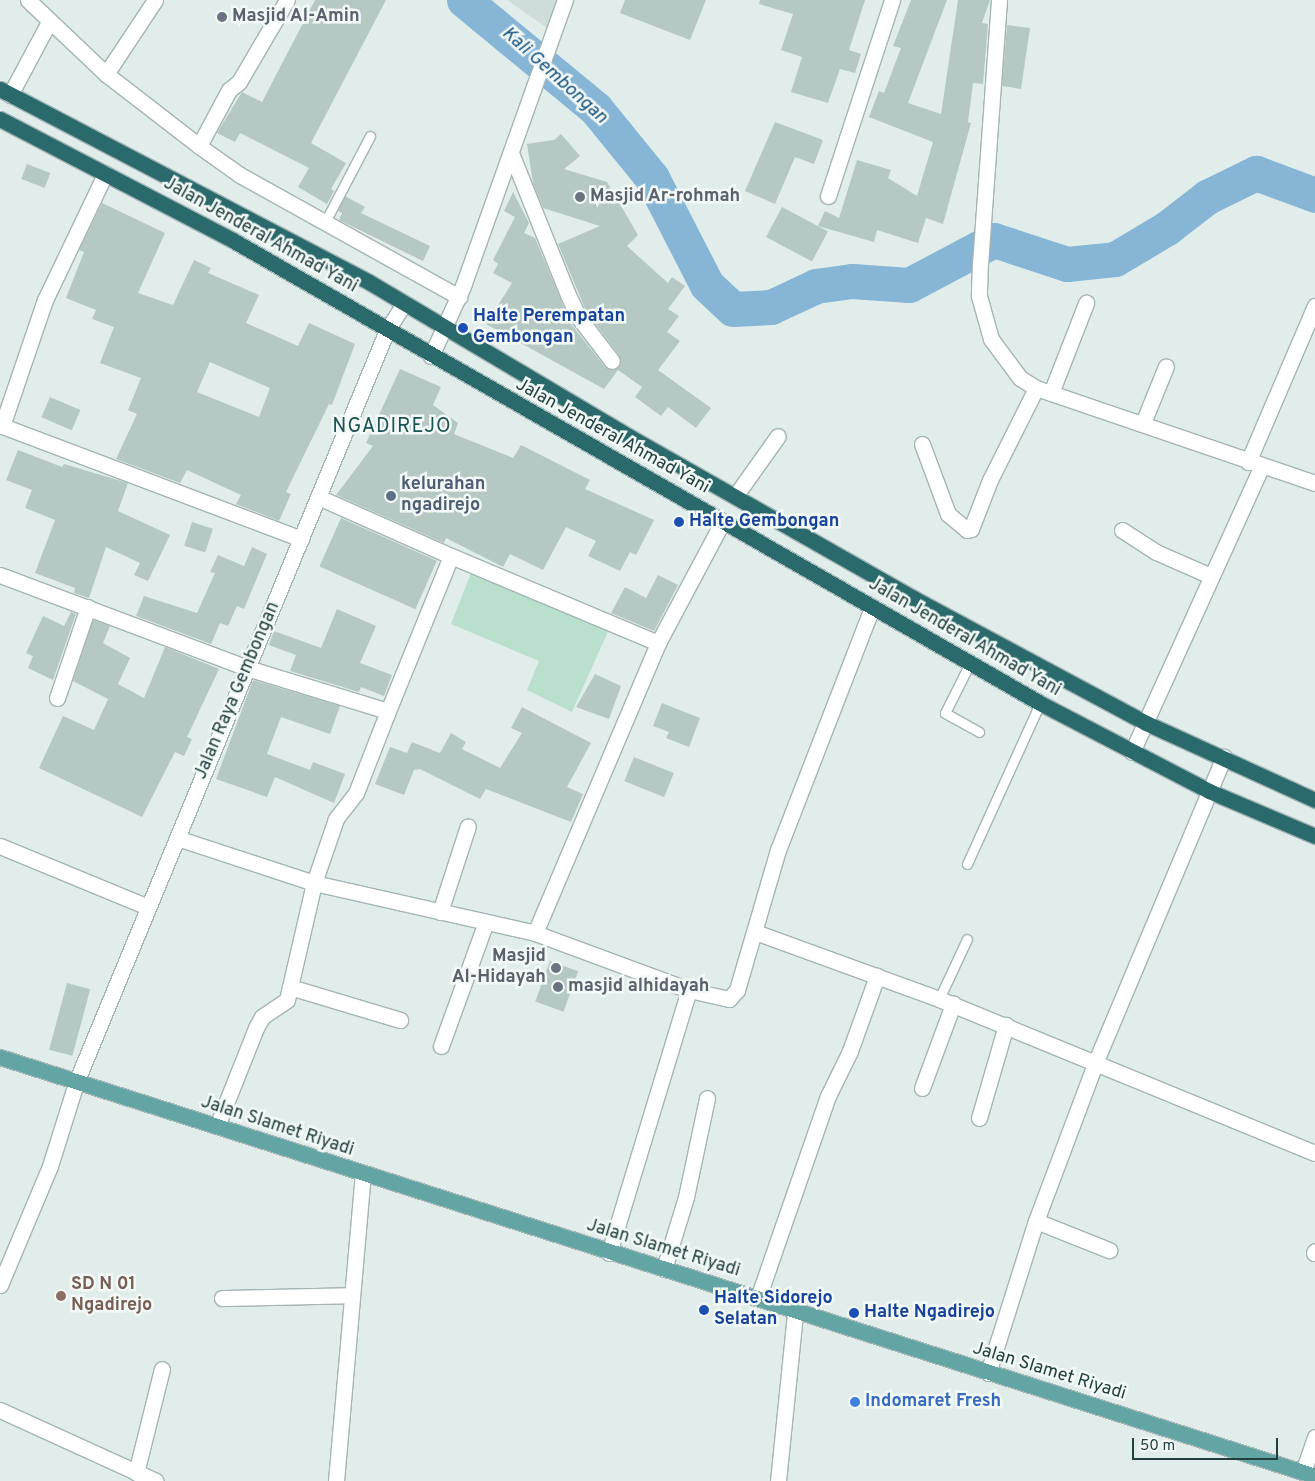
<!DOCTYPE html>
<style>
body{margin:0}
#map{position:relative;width:1315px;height:1481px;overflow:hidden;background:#e1edeb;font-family:Overpass,sans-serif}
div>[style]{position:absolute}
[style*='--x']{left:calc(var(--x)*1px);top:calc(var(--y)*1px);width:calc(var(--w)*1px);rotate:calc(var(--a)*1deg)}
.built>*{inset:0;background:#cfddda}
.green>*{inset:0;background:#b9dfcd}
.river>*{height:35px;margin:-17.5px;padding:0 17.5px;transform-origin:17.5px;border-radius:17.5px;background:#86b5d5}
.building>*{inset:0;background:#b6c8c4;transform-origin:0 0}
.roads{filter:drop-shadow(1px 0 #a3b5b4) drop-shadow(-1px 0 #a3b5b4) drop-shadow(0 1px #a3b5b4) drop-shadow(0 -1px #a3b5b4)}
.lane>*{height:9px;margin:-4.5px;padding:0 4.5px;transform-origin:4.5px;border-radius:4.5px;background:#fff}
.street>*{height:15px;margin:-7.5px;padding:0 7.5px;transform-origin:7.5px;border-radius:7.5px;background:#fff}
.secondary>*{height:15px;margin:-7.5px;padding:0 7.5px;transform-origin:7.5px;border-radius:7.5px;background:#fff}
.primary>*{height:15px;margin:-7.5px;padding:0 7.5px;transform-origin:7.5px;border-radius:7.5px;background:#63a5a5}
.highway>*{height:15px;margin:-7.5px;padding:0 7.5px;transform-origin:7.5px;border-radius:7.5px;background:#2a6a6d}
.dots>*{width:14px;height:14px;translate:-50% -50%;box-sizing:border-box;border:2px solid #f2f9f7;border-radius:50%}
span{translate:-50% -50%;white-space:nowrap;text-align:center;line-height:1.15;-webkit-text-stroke:5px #f2f9f7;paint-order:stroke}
.worship-label{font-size:18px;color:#5b616d;font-weight:700}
.left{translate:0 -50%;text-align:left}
.right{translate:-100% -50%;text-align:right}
.street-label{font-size:18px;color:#203f3e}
.transit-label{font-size:18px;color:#164399;font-weight:700}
.service-label{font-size:18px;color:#4e5e75;font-weight:700}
.education-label{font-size:18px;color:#785e54;font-weight:700}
.shop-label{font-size:18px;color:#366cbe;font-weight:700}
.water-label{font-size:19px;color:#17537e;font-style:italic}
.quarter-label{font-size:20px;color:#1b5252;letter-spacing:1px}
.scale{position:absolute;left:1132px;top:1438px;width:146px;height:22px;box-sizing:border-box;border:2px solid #203f3e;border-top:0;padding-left:6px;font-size:15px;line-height:18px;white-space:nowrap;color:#203f3e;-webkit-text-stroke:4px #f2f9f7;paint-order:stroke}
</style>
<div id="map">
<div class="built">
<i style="clip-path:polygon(507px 0,558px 0,547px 28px)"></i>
</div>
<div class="green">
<i style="clip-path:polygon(473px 568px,610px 627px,572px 712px,527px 690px,539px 661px,451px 624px)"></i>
</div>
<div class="river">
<i style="--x:464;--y:0;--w:171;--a:39.5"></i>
<i style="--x:596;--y:109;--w:89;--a:50.9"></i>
<i style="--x:652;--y:178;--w:120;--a:62.8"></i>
<i style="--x:707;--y:285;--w:35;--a:43"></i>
<i style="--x:733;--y:309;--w:38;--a:-3"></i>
<i style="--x:771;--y:307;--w:50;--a:-25"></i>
<i style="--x:816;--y:286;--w:36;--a:-8"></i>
<i style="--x:852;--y:281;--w:57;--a:4"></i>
<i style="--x:909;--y:285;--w:96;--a:-27.9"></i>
<i style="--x:994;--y:240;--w:77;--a:18.2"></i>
<i style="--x:1067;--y:264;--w:48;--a:-5.9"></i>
<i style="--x:1115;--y:259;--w:61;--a:-30.8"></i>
<i style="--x:1167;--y:228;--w:51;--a:-37.8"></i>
<i style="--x:1207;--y:197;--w:55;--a:-26.1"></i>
<i style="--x:1256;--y:173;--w:63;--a:20.4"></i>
</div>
<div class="building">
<i style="clip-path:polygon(315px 0,386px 0,311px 143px,346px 163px,331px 189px,334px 191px,327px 204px,298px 187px,309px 168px,240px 133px,235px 142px,217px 133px,242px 92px,262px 102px)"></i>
<i style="clip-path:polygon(625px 0,706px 0,690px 40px,620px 13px)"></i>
<i style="clip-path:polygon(760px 0,865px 0,849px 50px,861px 54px,855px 73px,840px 69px,828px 103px,791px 92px,802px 57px,781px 50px,793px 14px,759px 4px)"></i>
<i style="clip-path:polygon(911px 0,947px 0,908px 103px,941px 114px,958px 0,990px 0,982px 23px,988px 24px,983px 84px,973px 83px,968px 122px,971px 123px,943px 224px,926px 218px,918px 243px,877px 230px,874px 242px,818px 226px,825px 211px,839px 218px,857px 160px,891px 170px,888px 178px,917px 196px,933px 142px,869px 117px,879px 91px,884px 93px,901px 48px,893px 46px)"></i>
<i style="clip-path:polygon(1007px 25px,1030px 28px,1021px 89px,1002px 86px)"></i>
<i style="clip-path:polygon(775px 122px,823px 140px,814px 164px,795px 157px,775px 204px,745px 191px)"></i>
<i style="clip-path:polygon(561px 134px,580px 156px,564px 169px,607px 182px,638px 235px,627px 246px,668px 283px,672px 277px,685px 286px,668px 309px,679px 316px,667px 332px,680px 341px,658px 370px,711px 408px,696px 428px,668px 407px,661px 416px,635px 397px,642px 387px,618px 370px,604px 389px,486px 324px,512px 283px,493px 273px,498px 264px,493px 260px,515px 217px,504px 211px,513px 192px,529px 223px,524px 233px,535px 238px,571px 324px,605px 367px,614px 370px,621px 364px,619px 355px,587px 313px,558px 244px,600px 226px,543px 208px,533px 183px,527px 144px,554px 140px)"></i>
<i style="left:27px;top:164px;width:25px;height:16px;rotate:21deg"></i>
<i style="clip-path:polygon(345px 196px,365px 207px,361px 213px,430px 246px,423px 261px,339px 220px,342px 213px,338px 211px)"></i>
<i style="clip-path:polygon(evenodd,102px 203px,165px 233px,138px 293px,173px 305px,194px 260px,211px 268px,208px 273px,259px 295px,246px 323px,298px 346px,309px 323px,355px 344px,332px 405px,329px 404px,286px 492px,291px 494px,279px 521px,236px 504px,241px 495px,187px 470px,180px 483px,116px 459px,137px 414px,128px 410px,141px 378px,100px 363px,114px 327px,92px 319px,96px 310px,66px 298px,84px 252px,79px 250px,102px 203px,210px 362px,270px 388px,259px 417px,197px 392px,210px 362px)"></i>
<i style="left:782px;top:207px;width:52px;height:34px;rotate:28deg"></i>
<i style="clip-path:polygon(400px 369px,441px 387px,433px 405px,458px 423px,454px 434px,513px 458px,521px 445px,590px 480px,585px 489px,654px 520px,636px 555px,630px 552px,620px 571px,588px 556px,596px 541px,566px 527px,543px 570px,510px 554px,503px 567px,446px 538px,444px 543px,336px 495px,373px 446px,366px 443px)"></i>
<i style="left:50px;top:397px;width:33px;height:22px;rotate:23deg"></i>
<i style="clip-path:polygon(18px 450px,62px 467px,64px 464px,128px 483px,118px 511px,170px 535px,148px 581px,134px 575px,140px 563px,106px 547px,89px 598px,74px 593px,75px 588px,35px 573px,55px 520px,25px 508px,32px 490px,6px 480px)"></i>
<i style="left:341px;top:518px;width:105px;height:53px;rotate:24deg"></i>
<i style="left:192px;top:522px;width:22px;height:25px;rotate:18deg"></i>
<i style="clip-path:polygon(252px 547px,267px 554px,244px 609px,237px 606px,228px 626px,220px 623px,211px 644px,136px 616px,144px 596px,197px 613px,215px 573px,210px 572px,218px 555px,244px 566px)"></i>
<i style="clip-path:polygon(658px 575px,678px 585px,654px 631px,611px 613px,625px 587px,646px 598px)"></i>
<i style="clip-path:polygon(337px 609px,376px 626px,360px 663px,392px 675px,384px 696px,361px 687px,359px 692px,290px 671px,296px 655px,269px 645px,274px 631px,321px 648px)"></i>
<i style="clip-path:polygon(71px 612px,76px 614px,53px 680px,28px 668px,33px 656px,26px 653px,43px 616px,64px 626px)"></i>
<i style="clip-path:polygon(93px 620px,110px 626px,103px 643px,130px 658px,118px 684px,144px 698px,165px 647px,219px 669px,187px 737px,192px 739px,184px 756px,175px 752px,142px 817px,39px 768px,63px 716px,94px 730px,108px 699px,73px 681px)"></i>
<i style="clip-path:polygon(595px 674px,621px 686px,609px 719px,576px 707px)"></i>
<i style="clip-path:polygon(253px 680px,340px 706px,330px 734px,281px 717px,267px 754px,310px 770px,313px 762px,345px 774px,334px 803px,275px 777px,267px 797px,216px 779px)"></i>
<i style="clip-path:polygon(662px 703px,700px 718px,689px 747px,666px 738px,669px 732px,653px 726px)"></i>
<i style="clip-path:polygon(522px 707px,591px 743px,567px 787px,583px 794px,571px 822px,486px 789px,480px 799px,420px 769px,414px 770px,404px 795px,375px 784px,390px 747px,407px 753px,412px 742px,440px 753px,451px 733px,466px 742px,462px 749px,500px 768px,522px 733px,511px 728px)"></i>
<i style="left:634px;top:757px;width:43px;height:26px;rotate:22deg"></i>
<i style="left:550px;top:961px;width:30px;height:43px;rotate:20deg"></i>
<i style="left:67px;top:983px;width:24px;height:69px;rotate:15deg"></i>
</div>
<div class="roads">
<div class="lane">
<i style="--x:325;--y:222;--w:97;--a:-62.4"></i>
<i style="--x:970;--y:663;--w:56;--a:116.6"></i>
<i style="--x:945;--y:713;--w:39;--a:29"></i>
<i style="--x:967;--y:864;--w:177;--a:-65.6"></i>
<i style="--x:939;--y:999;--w:66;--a:-65"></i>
</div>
<div class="street">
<i style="--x:28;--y:0;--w:108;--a:43.5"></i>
<i style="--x:106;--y:74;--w:118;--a:37.7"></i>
<i style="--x:199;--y:146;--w:50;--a:35.3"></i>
<i style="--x:240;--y:175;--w:251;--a:29.1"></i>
<i style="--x:999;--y:0;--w:263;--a:94.1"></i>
<i style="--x:980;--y:262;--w:34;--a:92"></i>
<i style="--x:979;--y:296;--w:45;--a:74.4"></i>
<i style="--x:991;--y:339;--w:49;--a:53.4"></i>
<i style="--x:1020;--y:378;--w:19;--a:32"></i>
<i style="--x:1036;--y:388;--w:295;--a:18.8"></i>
<i style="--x:106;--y:74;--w:89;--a:-56.5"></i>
<i style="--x:10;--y:95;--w:83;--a:-61.9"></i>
<i style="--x:199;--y:146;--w:64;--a:-61.8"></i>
<i style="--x:229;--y:90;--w:13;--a:-39"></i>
<i style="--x:239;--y:82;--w:95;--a:-59.7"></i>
<i style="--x:511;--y:153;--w:153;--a:68.1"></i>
<i style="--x:568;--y:295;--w:25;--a:64"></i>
<i style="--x:579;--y:318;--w:54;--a:52.5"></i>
<i style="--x:828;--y:196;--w:206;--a:-71.9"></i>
<i style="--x:1051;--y:393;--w:97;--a:-68.7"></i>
<i style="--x:1143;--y:423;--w:61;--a:-68"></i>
<i style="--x:0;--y:425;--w:322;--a:20.7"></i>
<i style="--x:2;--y:426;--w:133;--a:-71.2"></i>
<i style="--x:45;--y:300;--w:140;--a:-64.5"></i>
<i style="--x:922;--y:444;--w:75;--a:69.6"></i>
<i style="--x:948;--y:514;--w:25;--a:40"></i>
<i style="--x:967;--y:530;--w:4;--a:-14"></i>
<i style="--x:971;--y:529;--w:53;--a:-68.8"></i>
<i style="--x:990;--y:480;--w:103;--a:-63.4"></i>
<i style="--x:1248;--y:462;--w:170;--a:-66.8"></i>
<i style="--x:736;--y:495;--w:72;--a:-54.6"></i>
<i style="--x:318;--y:497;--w:145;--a:23.9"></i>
<i style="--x:1122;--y:530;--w:40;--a:32.9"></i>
<i style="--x:1156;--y:552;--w:60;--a:23.6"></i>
<i style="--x:0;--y:575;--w:264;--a:20.6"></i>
<i style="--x:247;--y:668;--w:147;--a:17"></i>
<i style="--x:388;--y:711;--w:88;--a:111.3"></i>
<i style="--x:356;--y:793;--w:33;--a:128"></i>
<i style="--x:336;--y:819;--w:68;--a:109"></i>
<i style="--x:314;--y:883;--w:120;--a:103"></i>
<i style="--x:287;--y:1000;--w:30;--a:146"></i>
<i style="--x:262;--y:1017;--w:13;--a:119"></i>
<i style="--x:256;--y:1028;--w:105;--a:111.7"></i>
<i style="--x:57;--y:698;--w:96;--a:-71.2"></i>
<i style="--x:388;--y:711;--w:167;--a:-67.9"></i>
<i style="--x:451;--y:556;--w:225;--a:22.8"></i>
<i style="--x:658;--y:643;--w:138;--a:-62"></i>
<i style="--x:1132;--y:752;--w:313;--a:-65.6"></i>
<i style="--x:177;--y:838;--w:144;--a:18.2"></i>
<i style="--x:314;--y:883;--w:227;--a:12.7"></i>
<i style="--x:535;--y:933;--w:164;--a:20.3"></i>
<i style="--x:0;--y:846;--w:160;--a:22.4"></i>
<i style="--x:440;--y:912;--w:90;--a:-72"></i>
<i style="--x:755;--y:932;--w:196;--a:20"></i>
<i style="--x:939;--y:999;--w:406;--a:22.3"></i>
<i style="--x:535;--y:933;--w:315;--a:-67"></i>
<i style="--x:290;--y:987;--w:115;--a:16.7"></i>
<i style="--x:441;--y:1046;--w:132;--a:-70.1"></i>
<i style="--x:922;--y:1088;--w:90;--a:-69.7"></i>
<i style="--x:979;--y:1118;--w:97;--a:-73.8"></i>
<i style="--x:1036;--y:1221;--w:79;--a:21.7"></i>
<i style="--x:609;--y:1253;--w:275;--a:-73.1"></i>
<i style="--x:689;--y:990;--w:41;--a:12.7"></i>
<i style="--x:729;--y:999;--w:12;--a:-48"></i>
<i style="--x:737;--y:990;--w:146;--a:-73.7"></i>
<i style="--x:778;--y:850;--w:260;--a:-68.8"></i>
<i style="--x:1314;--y:1253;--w:2;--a:-63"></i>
<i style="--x:664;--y:1269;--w:75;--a:-73"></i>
<i style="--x:686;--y:1197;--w:101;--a:-78"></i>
<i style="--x:0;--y:1285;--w:129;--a:-67.2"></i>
<i style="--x:50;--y:1166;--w:90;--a:-72.6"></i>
<i style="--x:222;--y:1298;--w:130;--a:-1.3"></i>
<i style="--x:758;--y:1298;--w:214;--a:-70.9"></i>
<i style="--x:828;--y:1096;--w:50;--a:-63.9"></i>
<i style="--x:850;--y:1051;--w:80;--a:-70.2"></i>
<i style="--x:988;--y:1373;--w:159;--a:-72.5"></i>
<i style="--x:1036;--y:1221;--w:171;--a:-69.4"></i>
<i style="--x:1096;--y:1061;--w:330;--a:-67.2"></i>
<i style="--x:0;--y:1410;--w:171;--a:24.5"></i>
<i style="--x:1303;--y:1472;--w:37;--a:-71"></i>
<i style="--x:136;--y:1473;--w:107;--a:-76"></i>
<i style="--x:336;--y:1481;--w:307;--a:-85"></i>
<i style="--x:778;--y:1481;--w:169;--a:-84.2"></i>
</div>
<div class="secondary">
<i style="--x:431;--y:356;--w:77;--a:-65.4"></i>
<i style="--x:463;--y:286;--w:304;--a:-70.4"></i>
<i style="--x:77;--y:1080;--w:812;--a:-67.54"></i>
<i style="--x:387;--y:330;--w:31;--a:-57"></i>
</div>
<div class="primary">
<i style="--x:0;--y:1057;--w:1380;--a:17.67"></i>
</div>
<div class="highway">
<i style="--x:0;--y:89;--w:416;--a:27.6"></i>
<i style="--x:369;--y:282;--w:304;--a:30.7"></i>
<i style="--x:630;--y:437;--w:326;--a:29.6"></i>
<i style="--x:913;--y:598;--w:264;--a:28.2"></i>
<i style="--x:1146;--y:723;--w:186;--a:24.5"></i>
<i style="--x:0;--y:119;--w:264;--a:27.5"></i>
<i style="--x:234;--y:241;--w:929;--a:29.82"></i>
<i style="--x:1040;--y:703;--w:191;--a:27.5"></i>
<i style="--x:1209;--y:791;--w:115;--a:23"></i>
</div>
</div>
<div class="dots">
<i style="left:222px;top:17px;background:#6b7280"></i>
<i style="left:580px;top:197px;background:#6b7280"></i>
<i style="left:463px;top:328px;background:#1a4fb4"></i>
<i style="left:391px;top:496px;background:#5c6f8a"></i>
<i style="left:679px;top:522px;background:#1a4fb4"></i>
<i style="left:556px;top:968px;background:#6b7280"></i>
<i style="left:558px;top:987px;background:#6b7280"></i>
<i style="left:61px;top:1296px;background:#8d6e63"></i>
<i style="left:704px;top:1310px;background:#1a4fb4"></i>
<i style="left:854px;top:1313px;background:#1a4fb4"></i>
<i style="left:855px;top:1402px;background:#3f7fe0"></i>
</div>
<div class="worship-label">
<span class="left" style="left:232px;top:17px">Masjid Al-Amin</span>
<span class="left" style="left:590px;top:197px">Masjid Ar-rohmah</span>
<span class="right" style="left:546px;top:968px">Masjid<br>Al-Hidayah</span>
<span class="left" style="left:568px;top:987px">masjid alhidayah</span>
</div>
<div class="street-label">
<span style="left:260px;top:236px;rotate:29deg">Jalan Jenderal Ahmad Yani</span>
<span style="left:612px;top:437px;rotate:29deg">Jalan Jenderal Ahmad Yani</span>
<span style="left:964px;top:638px;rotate:30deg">Jalan Jenderal Ahmad Yani</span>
<span style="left:238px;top:691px;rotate:-67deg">Jalan Raya Gembongan</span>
<span style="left:277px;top:1127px;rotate:18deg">Jalan Slamet Riyadi</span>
<span style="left:663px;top:1249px;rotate:17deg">Jalan Slamet Riyadi</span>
<span style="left:1049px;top:1372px;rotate:17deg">Jalan Slamet Riyadi</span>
</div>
<div class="transit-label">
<span class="left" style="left:473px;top:328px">Halte Perempatan<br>Gembongan</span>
<span class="left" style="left:689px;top:522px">Halte Gembongan</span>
<span class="left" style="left:714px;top:1310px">Halte Sidorejo<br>Selatan</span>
<span class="left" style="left:864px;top:1313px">Halte Ngadirejo</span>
</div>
<div class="service-label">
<span class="left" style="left:401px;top:496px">kelurahan<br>ngadirejo</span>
</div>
<div class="education-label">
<span class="left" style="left:71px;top:1296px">SD N 01<br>Ngadirejo</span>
</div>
<div class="shop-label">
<span class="left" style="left:865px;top:1402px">Indomaret Fresh</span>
</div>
<div class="water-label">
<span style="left:554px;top:76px;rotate:42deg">Kali Gembongan</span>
</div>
<div class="quarter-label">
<span style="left:392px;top:427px">NGADIREJO</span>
</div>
<div class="scale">50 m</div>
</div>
